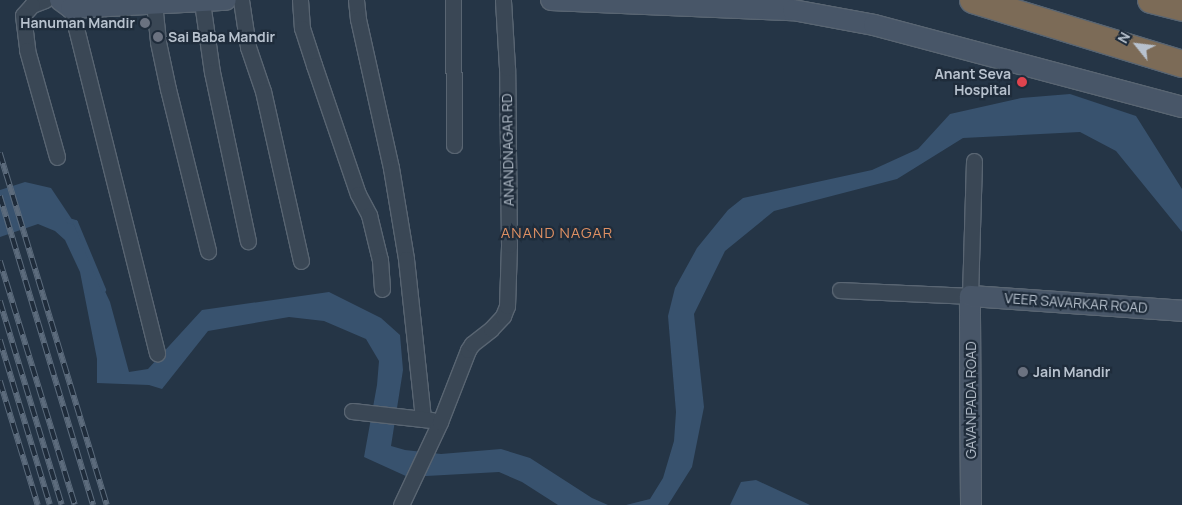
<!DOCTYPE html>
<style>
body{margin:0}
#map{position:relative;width:1182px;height:505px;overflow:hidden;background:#253546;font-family:Manrope,sans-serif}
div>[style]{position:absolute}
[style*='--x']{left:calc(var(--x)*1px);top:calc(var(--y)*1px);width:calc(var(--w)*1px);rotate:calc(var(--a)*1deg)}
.water>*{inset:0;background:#38526e}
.stream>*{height:5px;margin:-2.5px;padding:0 2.5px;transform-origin:2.5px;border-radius:2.5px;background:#38526e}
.roads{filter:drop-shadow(1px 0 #596572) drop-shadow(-1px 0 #596572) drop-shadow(0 1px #596572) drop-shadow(0 -1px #596572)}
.street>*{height:15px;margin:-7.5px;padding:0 7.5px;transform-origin:7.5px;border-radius:7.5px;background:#3a4755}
.secondary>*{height:20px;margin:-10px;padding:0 10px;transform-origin:10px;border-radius:10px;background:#485668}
.highway>*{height:26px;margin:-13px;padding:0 13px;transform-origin:13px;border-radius:13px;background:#7c6b57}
.rail>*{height:5.5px;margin-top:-2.75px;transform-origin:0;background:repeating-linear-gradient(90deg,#1f2c3b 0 11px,#5c6b7c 0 22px);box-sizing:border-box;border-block:1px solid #5c6b7c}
.dots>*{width:14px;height:14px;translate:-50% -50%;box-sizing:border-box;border:2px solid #1f2c3b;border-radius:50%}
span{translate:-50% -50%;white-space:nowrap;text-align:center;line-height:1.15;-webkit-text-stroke:4.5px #1f2c3b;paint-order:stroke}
.poi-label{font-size:14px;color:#b8c2ce;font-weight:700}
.right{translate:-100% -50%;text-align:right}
.left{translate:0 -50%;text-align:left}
.street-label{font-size:14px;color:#b8c2ce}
.neighbourhood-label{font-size:15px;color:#df9063;letter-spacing:1px}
.north{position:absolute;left:1112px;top:20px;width:50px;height:50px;-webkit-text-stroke:4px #1f2c3b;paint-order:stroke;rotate:299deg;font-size:14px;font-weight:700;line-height:20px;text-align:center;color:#b8c2ce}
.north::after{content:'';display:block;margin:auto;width:18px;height:22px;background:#b8c2ce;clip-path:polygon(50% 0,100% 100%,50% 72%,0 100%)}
</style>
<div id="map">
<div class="water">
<i style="clip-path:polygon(1070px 94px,1136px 116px,1182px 189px,1182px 232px,1116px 151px,1080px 132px,963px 138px,897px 179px,774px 211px,725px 251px,694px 314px,704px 407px,692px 467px,668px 505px,626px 505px,650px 499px,663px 478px,674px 441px,676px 412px,668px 316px,675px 288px,697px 248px,728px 210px,743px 198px,872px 170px,918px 149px,950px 114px,1021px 98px)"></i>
<i style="clip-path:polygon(25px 182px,51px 188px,71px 218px,110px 302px,129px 372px,148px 369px,202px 310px,329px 292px,381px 318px,400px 335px,403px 370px,391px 446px,405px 450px,441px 454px,501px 449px,530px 458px,592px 498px,608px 505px,558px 505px,522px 482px,499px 472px,408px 477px,364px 457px,377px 385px,379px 361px,366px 339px,324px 321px,289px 317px,208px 331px,162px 389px,149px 385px,97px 383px,97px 359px,80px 272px,65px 240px,55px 231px,38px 224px,0 237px,0 190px)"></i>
<i style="clip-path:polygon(756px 480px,810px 505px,730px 505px,741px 482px)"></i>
</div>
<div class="stream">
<i style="--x:68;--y:220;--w:7;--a:16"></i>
<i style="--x:75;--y:222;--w:73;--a:67.3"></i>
</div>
<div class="roads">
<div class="street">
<i style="--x:45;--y:0;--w:14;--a:159"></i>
<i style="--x:32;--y:5;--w:13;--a:132"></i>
<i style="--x:23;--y:15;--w:35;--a:83"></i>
<i style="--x:27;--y:50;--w:111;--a:74.3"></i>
<i style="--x:241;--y:0;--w:48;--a:81.5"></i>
<i style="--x:248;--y:47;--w:46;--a:71.2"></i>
<i style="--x:263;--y:91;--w:174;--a:77.4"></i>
<i style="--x:300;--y:0;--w:28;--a:86"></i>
<i style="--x:302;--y:28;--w:39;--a:72"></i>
<i style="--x:314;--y:65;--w:136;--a:71.2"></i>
<i style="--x:358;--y:194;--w:24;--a:62"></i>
<i style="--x:369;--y:215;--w:46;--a:76.3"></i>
<i style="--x:380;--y:260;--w:29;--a:86"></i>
<i style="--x:356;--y:0;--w:19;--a:84"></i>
<i style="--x:358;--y:19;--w:153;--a:77.5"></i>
<i style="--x:391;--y:168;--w:92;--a:80.6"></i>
<i style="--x:406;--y:259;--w:161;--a:83.9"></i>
<i style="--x:453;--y:0;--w:145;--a:89.6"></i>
<i style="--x:202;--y:2;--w:71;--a:81.9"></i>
<i style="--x:212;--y:72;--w:173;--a:78"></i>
<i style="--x:154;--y:3;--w:39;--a:84"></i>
<i style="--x:158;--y:42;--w:48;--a:78"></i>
<i style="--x:168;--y:89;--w:167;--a:76.1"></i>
<i style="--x:71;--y:8;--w:356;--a:76"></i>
<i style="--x:840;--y:290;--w:130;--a:2.6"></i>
<i style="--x:970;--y:296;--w:135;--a:-88.3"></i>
<i style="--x:352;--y:411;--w:80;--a:6.5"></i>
<i style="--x:401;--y:505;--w:92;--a:-64.8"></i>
<i style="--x:440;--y:422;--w:77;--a:-68.7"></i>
<i style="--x:468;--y:350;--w:7;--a:-56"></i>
<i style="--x:472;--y:344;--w:24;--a:-38"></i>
<i style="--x:491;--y:329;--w:18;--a:-47"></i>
<i style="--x:503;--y:316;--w:11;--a:-68"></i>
<i style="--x:507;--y:306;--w:61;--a:-88.1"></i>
<i style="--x:509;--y:245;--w:177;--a:-90.6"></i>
<i style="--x:507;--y:68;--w:68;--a:-93.4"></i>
</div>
<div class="secondary">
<i style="--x:60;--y:0;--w:14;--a:36"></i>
<i style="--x:71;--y:8;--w:155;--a:-3"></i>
<i style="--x:551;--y:0;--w:242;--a:2.4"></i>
<i style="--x:793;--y:10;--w:82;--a:10.5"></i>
<i style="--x:874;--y:25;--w:319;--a:14.9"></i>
<i style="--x:971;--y:505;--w:209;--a:-90.3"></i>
<i style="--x:970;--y:296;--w:213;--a:4"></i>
</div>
<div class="highway">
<i style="--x:973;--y:0;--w:219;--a:17"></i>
<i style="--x:1151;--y:0;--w:32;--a:14"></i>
</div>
</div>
<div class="rail">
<i style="--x:0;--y:153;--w:368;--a:73.1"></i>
<i style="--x:0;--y:196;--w:323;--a:73.2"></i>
<i style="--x:0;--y:261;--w:255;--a:72.9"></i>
<i style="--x:0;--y:301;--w:213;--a:73.1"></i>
<i style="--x:0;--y:340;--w:172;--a:73.1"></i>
<i style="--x:0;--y:381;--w:130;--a:73"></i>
</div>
<div class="dots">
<i style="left:145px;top:23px;background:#6b7280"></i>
<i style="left:158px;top:37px;background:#6b7280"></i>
<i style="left:1022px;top:82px;background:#e0444e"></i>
<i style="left:1023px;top:372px;background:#6b7280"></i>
</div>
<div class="poi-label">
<span class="right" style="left:135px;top:23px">Hanuman Mandir</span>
<span class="left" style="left:168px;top:37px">Sai Baba Mandir</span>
<span class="right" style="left:1011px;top:82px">Anant Seva<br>Hospital</span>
<span class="left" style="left:1033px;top:372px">Jain Mandir</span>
</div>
<div class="street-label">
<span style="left:508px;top:150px;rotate:-91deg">ANANDNAGAR RD</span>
<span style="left:1076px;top:303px;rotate:4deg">VEER SAVARKAR ROAD</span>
<span style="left:971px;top:400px;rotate:-90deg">GAVANPADA ROAD</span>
</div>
<div class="neighbourhood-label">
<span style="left:557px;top:233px">ANAND NAGAR</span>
</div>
<div class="north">N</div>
</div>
